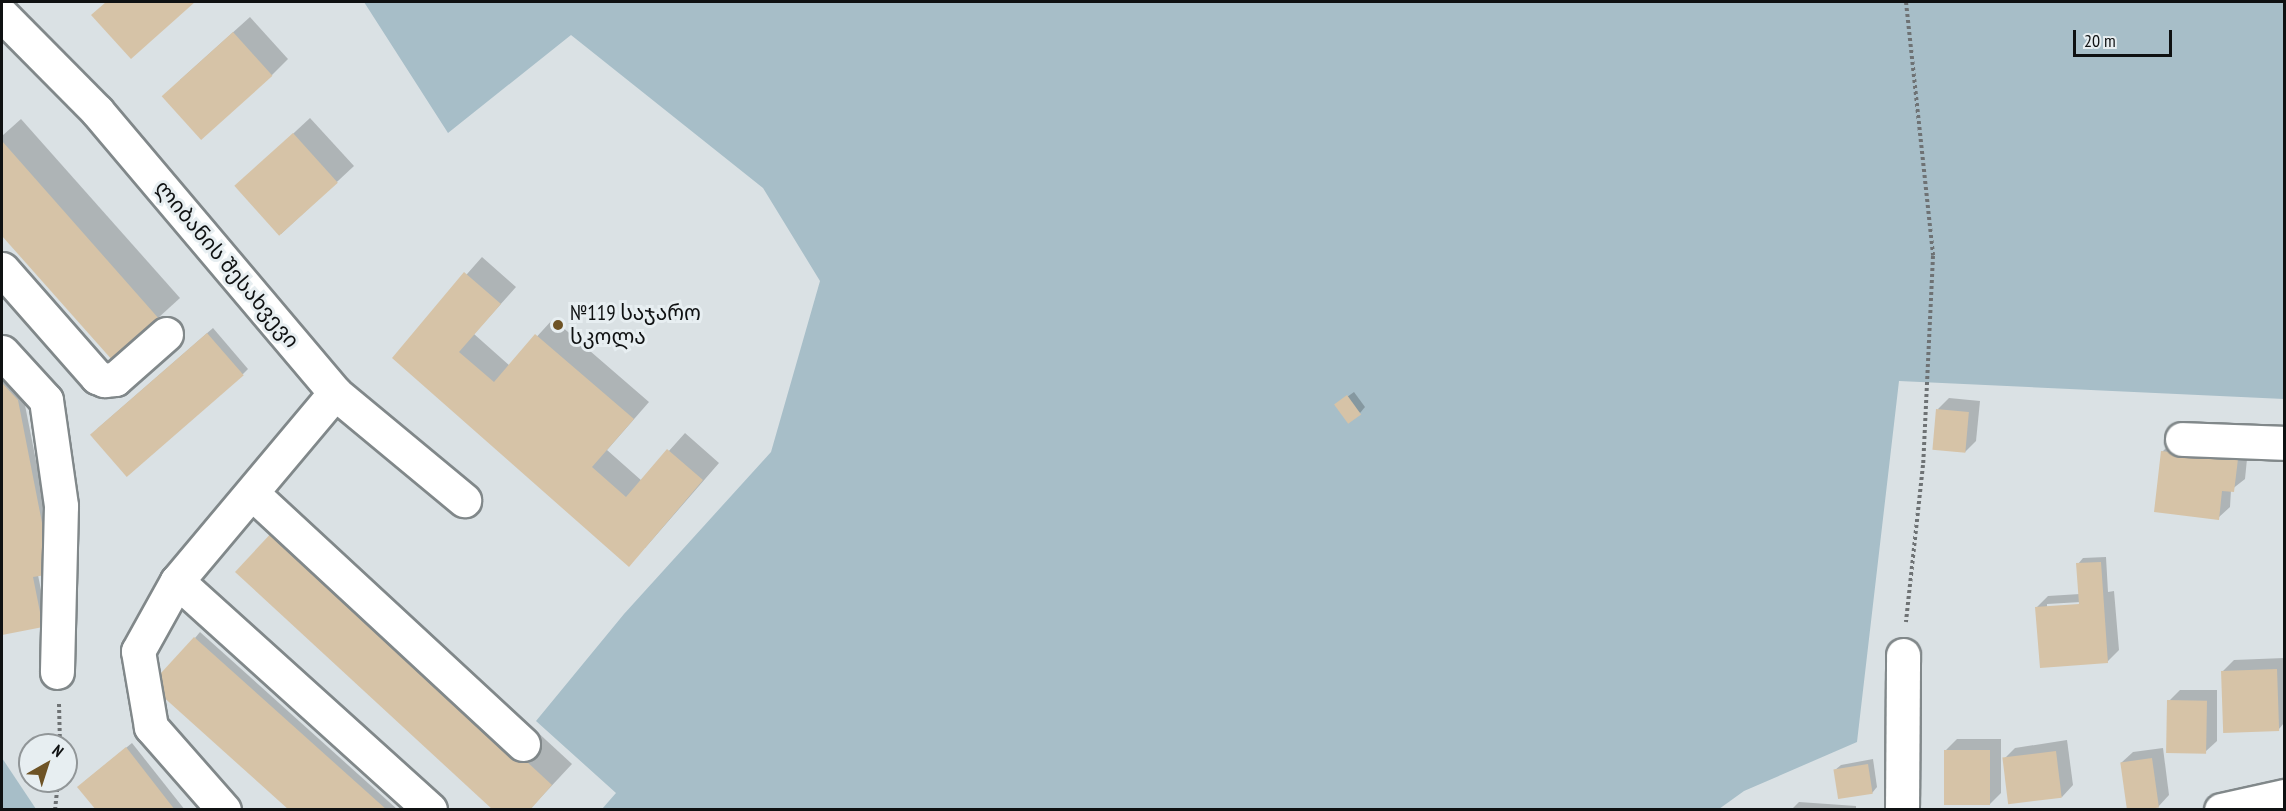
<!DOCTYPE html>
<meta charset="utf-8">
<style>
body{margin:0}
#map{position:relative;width:2286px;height:811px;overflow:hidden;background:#dae1e4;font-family:"PT Sans Narrow","Noto Sans Georgian",sans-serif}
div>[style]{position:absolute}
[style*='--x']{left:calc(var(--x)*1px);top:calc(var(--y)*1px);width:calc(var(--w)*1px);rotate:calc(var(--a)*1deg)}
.green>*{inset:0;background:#a7bec8}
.shadow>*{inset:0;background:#0003}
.building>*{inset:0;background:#d6c3a7;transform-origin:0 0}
.path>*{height:4px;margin-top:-2px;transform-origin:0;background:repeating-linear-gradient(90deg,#6e7274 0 3px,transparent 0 6px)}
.roads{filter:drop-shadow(2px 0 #81888a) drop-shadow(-2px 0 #81888a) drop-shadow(0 2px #81888a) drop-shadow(0 -2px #81888a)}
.minor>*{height:33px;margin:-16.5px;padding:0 16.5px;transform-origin:16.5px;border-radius:16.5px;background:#fff}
.dots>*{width:16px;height:16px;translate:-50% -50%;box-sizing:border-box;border:3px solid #e7eef1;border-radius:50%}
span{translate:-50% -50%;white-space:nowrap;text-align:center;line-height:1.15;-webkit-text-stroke:6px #e7eef1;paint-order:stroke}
.street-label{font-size:21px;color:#0f1112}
.poi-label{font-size:21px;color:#0f1112}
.left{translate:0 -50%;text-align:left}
.frame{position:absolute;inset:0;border:3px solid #0f1112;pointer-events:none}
.north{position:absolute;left:18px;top:733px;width:60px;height:60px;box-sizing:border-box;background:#e7eef1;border:2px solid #919698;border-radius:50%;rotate:39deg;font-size:16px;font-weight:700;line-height:24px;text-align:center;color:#0f1112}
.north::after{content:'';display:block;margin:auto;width:21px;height:27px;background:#6e5325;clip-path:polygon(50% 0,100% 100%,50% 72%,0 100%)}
.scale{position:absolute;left:2073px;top:30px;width:99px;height:27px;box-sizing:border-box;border:3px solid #0f1112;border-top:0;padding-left:8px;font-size:18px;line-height:21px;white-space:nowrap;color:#0f1112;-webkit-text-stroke:4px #e7eef1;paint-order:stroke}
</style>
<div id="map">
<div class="green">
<i style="clip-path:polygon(364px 2px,2284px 2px,2284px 399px,1899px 381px,1857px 742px,1744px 791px,1719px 809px,602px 809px,616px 793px,536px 721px,624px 614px,771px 452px,820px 281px,763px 188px,571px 35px,448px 133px)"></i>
<i style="clip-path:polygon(2px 758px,36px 809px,2px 809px)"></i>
</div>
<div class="shadow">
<i style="clip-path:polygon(107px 2px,193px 2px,131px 57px,93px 15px)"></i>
<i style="clip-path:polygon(250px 17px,288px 59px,272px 75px,180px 80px)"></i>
<i style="clip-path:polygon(310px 118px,354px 166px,281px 234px,254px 170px)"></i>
<i style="clip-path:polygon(21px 119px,180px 298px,113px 359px,2px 233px,2px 136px)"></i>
<i style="clip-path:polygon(482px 257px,516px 287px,474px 334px,510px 366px,553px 319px,649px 402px,607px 450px,642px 481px,685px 433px,719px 463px,645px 548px,394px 357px)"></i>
<i style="clip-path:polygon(213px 328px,248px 369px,243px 374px,97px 429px)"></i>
<i style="clip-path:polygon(2px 373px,23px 395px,57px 567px,38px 575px,47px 620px,42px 625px,2px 633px)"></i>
<i style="clip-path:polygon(1354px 392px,1365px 407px,1360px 413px,1340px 402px)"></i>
<i style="clip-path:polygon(1949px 398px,1980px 401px,1976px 441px,1965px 452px,1938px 409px)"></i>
<i style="clip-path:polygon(2174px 440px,2248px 449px,2245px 479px,2231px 490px,2230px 507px,2218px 518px,2162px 452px)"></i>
<i style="clip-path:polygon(296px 510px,572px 764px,529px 810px,276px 530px)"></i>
<i style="clip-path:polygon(evenodd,2106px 557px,2108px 592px,2114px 591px,2119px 650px,2107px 662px,2037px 607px,2048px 596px,2080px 594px,2078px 564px,2083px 558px,2106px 557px,2081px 602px,2081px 605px,2047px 608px,2047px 604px,2081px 602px)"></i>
<i style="clip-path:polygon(200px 632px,398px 810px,292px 810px,195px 638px)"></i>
<i style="clip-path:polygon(2284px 658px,2284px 723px,2279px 729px,2223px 671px,2234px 660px)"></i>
<i style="clip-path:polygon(2180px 690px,2217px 690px,2217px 741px,2205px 752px,2169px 701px)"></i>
<i style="clip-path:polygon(1957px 739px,2001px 739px,2001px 793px,1990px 804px,1946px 750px)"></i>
<i style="clip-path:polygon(2067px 740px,2073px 785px,2062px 797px,2004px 759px,2015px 748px)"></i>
<i style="clip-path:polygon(132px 743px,185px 810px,97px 810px,85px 781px)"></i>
<i style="clip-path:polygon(2163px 748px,2169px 795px,2158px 807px,2121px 763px,2133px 752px)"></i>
<i style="clip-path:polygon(1873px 759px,1877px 787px,1872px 793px,1835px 770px,1841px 765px)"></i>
<i style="clip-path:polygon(1799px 802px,1856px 806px,1856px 810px,1791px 810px)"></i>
</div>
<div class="building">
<i style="clip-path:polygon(106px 2px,195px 2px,131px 59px,91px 15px)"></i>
<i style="left:233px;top:32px;width:59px;height:96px;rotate:48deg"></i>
<i style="left:293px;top:133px;width:67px;height:79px;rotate:48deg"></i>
<i style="clip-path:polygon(2px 141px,160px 320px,113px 361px,2px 236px)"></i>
<i style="clip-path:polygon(464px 272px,501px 304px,459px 352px,494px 382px,535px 334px,634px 419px,592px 467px,626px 497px,667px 449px,703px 480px,629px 567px,392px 358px)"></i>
<i style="left:207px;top:333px;width:56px;height:155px;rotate:49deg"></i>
<i style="clip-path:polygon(2px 383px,18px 400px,52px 574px,33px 577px,43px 627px,2px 635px)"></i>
<i style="left:1347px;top:395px;width:24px;height:16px;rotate:54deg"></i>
<i style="left:1936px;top:409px;width:33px;height:41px;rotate:5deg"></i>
<i style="clip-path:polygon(2161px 451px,2238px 459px,2234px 492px,2222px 491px,2219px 520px,2154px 512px)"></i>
<i style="clip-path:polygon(275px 529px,552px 785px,530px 810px,493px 810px,235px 572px)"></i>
<i style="clip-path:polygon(2101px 562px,2108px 663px,2040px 668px,2035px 607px,2079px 604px,2076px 563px)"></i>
<i style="clip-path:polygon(194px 637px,387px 810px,289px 810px,150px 685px)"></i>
<i style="left:2277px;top:669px;width:62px;height:56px;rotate:88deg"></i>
<i style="left:2167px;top:700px;width:40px;height:53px;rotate:1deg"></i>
<i style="clip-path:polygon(126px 747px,175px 810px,96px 810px,77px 787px)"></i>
<i style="left:1944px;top:750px;width:46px;height:55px"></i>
<i style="left:2056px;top:751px;width:47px;height:54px;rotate:83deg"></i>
<i style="left:2152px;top:758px;width:50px;height:32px;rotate:82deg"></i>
<i style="left:1868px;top:764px;width:30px;height:35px;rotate:81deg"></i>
</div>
<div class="path">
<i style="--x:1906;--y:2;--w:255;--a:83.9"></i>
<i style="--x:1933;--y:256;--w:209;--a:92.7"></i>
<i style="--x:1923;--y:465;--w:158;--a:96.2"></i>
<i style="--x:59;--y:704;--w:41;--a:88.6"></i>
<i style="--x:55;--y:810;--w:29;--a:-84"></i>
</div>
<div class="roads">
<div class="minor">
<i style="--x:2;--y:15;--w:135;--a:45.3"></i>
<i style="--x:97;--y:111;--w:369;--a:49.8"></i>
<i style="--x:335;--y:393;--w:168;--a:39.7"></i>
<i style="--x:2;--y:269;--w:144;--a:48.7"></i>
<i style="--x:97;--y:377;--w:8;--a:23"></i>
<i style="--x:104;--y:380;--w:11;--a:-5"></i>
<i style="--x:115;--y:379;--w:68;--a:-41.4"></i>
<i style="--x:2;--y:352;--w:65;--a:47.5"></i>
<i style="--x:46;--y:400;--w:107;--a:81.9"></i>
<i style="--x:61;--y:506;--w:166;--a:91.4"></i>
<i style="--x:2182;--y:439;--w:102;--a:2.2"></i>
<i style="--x:253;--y:494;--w:368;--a:42.8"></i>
<i style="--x:177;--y:581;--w:341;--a:42.1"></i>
<i style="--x:224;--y:810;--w:111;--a:-131.3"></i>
<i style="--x:151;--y:727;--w:77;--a:-99.7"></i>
<i style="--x:138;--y:651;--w:80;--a:-60.9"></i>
<i style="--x:177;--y:581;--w:246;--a:-50"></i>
<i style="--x:1902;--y:810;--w:155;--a:-89.6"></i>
<i style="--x:2221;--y:810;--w:65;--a:-12.5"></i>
</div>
</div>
<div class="dots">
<i style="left:558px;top:325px;background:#6e5325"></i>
</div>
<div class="street-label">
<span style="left:227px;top:264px;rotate:50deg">ლიბანის შესახვევი</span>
</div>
<div class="poi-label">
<span class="left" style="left:570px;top:325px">№119 საჯარო<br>სკოლა</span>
</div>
<div class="frame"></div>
<div class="north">N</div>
<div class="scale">20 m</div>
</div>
